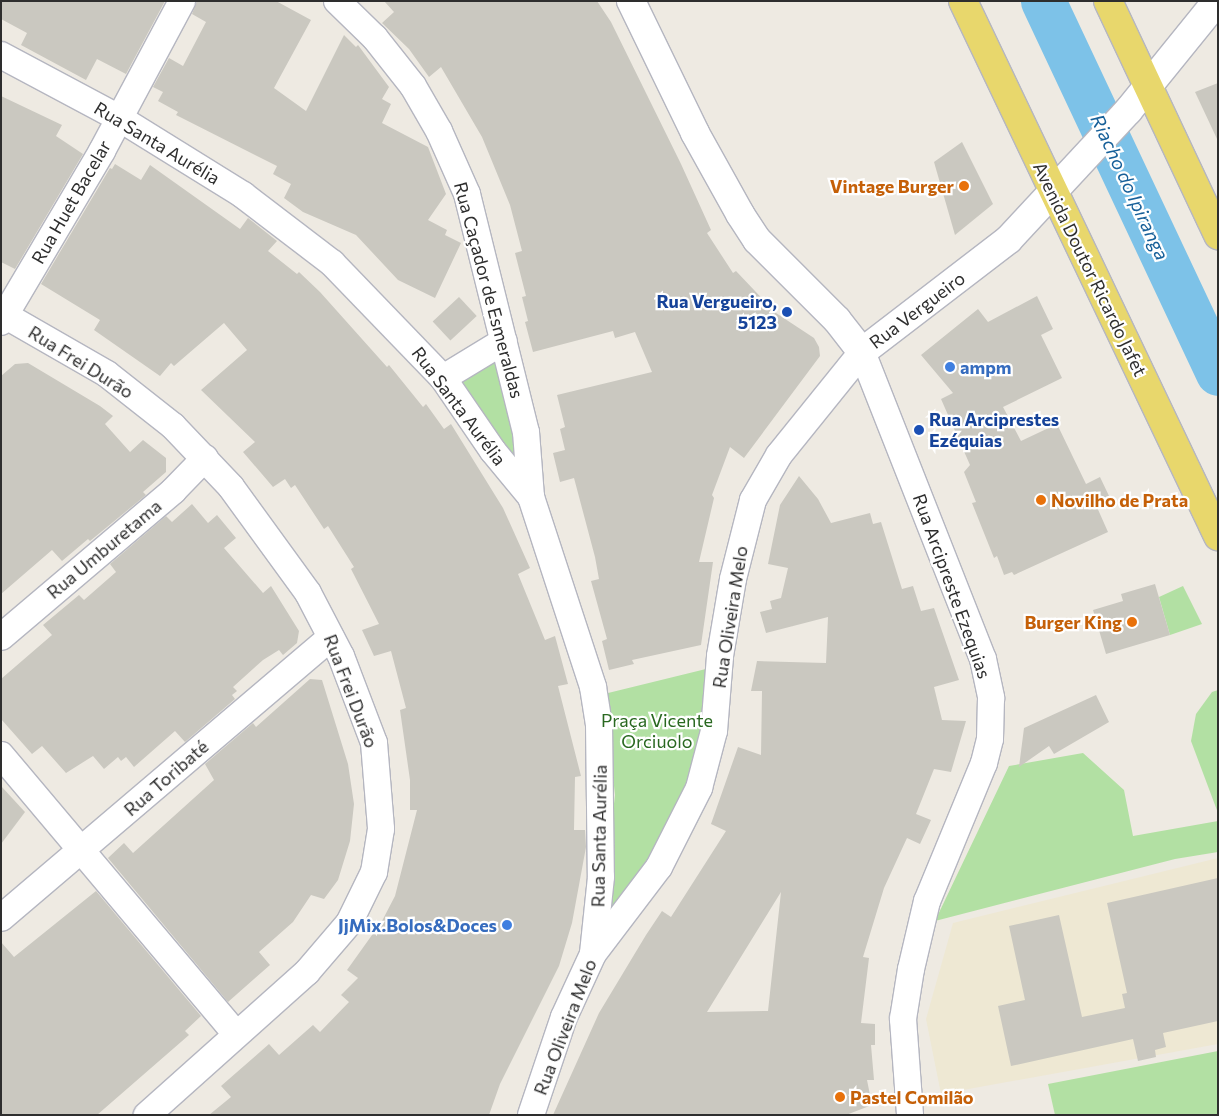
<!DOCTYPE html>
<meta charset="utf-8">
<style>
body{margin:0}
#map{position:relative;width:1219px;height:1116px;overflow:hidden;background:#eeeae2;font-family:Commissioner,sans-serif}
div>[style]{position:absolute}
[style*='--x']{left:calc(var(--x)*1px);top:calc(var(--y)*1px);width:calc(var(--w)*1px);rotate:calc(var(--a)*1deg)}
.education>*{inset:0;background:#eee8d3}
.green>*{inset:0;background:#b2e0a3}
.river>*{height:45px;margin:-22.5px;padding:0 22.5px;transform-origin:22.5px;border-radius:22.5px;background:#7dc2e8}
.building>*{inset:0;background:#cac8c0;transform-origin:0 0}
.roads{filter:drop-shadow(1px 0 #b5b6c0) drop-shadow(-1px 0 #b5b6c0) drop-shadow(0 1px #b5b6c0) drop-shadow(0 -1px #b5b6c0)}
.minor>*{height:26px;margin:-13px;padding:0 13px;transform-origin:13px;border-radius:13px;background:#fff}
.secondary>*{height:28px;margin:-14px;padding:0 14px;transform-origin:14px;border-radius:14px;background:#fff}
.primary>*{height:28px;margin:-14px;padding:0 14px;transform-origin:14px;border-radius:14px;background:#e8d76c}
.dots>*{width:14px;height:14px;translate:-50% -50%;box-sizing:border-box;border:2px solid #fff;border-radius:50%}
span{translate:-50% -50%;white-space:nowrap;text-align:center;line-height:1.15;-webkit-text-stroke:4.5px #fff;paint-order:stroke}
.street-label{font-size:18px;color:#2e2e2e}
.food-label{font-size:18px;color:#c56008;font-weight:700}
.right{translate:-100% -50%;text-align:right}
.left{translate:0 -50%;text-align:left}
.transit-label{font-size:18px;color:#164399;font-weight:700}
.shop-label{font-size:18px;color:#366cbe;font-weight:700}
.park-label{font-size:18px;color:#296820}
.water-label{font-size:19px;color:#176099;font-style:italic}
.frame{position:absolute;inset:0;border:2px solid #2e2e2e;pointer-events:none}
</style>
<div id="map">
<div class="education">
<i style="clip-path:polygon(1218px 858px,1218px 1044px,941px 1094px,926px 1019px,953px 923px)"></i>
</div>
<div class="green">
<i style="clip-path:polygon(495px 357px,511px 412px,519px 474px,456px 382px)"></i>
<i style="clip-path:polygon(1183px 586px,1202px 624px,1170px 635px,1159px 597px)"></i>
<i style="clip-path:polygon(710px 668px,711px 689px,694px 771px,659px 848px,610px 914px,610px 839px,615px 795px,604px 694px)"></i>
<i style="clip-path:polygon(1218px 690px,1218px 813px,1191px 741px,1196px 714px,1212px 692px)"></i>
<i style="clip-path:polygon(1083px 753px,1124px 790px,1133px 836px,1218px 821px,1218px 852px,1175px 859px,935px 921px,1009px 766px)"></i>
<i style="clip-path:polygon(1218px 1051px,1218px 1115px,1055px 1115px,1048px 1084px)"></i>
</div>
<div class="river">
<i style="--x:1043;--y:1;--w:411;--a:64.8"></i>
</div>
<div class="building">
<i style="clip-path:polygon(1px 1px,165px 1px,126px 74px,97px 59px,86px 80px,21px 45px,27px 33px,1px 19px)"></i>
<i style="clip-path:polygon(197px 1px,276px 1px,311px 20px,274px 88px,306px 111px,344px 35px,356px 47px,358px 45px,389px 87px,382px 99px,391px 104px,382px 123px,428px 147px,446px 194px,428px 220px,447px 230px,445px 235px,461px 243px,435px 298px,398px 280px,356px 235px,303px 212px,284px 198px,291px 184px,273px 174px,277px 166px,176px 115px,178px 112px,158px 101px,163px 92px,153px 87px,169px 58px,183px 66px,206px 22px,192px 14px)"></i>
<i style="clip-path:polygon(384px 1px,597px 1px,611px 22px,681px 164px,711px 230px,707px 233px,733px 273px,736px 271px,776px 313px,814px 338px,819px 347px,820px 356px,744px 458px,730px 447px,712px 495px,714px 498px,699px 562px,713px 562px,701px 645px,632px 660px,634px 664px,609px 670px,602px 641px,607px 639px,591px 581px,599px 579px,595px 557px,574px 478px,560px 482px,553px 453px,565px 450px,560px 429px,565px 427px,557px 395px,652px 372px,635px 332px,615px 338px,613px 331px,533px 352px,525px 322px,528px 321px,522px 297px,526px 296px,515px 253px,522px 251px,510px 205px,482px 137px,441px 67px,429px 77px,409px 49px,382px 23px,394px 12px)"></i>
<i style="clip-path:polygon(1218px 83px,1218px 141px,1195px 92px)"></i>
<i style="clip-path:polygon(1px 96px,62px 125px,56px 136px,83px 154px,15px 269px,1px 262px)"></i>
<i style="clip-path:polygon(962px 142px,993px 204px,955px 235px,934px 162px)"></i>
<i style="clip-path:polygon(115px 164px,141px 180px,150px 165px,240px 229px,248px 218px,277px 241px,268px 251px,297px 274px,299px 272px,320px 292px,387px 367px,389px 365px,423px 407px,426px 404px,444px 429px,451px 424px,503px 508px,530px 568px,518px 574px,545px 640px,555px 636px,568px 684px,558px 686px,581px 776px,575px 777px,574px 830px,585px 830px,586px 847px,572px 923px,559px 966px,500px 1084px,489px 1115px,209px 1115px,231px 1097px,221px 1086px,269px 1044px,279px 1055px,313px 1025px,320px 1032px,349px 1002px,341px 995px,358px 978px,347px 970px,382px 921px,395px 896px,417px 810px,410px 810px,410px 780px,400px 710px,406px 708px,391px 651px,374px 656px,362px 630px,379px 624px,351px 569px,354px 567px,328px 526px,324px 529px,295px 485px,291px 488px,285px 479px,273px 487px,243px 452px,255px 442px,201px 390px,247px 350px,224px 323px,174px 366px,171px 363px,160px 376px,94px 330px,100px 320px,41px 284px,110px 168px,112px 169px)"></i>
<i style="clip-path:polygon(1037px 296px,1053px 329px,1041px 335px,1062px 378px,1003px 407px,1021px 441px,1057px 424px,1086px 484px,1100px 477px,1110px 498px,1096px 505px,1108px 532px,1014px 575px,1012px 572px,1004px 575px,997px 556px,994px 558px,972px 503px,976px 502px,964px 472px,970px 465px,941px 399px,953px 393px,921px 355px,978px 309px,988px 322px)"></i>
<i style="left:459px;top:297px;width:26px;height:36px;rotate:47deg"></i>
<i style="clip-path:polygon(28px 363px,100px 406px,113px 416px,105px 424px,130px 452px,143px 440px,166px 458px,166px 472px,143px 492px,146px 495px,90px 541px,88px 539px,62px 561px,52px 550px,1px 594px,1px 376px,15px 364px)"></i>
<i style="clip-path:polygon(evenodd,799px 476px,818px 499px,831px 523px,870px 513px,873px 524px,881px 522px,902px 589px,913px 586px,921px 611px,934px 608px,959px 680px,934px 687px,942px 720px,966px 721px,951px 772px,934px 769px,916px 814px,931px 820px,920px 844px,907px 838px,884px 888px,863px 957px,869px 958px,861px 1023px,875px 1024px,875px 1045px,871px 1045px,874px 1080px,867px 1080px,872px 1105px,846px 1115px,553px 1115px,599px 1013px,646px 935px,662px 911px,671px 917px,726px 831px,711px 824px,738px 747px,761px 755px,762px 691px,751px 691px,757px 661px,826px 663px,828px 617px,766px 633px,760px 612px,772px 609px,770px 601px,781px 598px,788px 568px,768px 564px,780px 505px,799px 476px,781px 892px,768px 1011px,707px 1012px,715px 999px,781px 892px)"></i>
<i style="clip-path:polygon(192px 504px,208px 523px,217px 515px,236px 538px,224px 548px,263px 593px,271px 586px,299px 631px,297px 643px,283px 655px,279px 650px,263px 660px,233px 687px,237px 691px,232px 695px,235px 699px,185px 742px,175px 731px,134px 767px,126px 757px,121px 761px,118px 757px,104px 769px,93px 756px,66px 773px,42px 746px,32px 754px,1px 719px,1px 679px,52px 635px,43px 625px,79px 595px,84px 600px,116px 572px,110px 564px,166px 516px,172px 522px)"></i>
<i style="clip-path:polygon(1155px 584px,1170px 635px,1106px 654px,1093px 610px,1123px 601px,1121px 594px)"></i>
<i style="clip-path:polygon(310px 679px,322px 680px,348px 764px,354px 804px,350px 841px,338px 880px,324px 899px,311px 895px,293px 922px,259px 952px,270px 965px,228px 1002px,108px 858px,124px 843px,133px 853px,214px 780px,205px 764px,253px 723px,256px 727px)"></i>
<i style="clip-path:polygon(1096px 695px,1109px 722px,1054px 754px,1049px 746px,1019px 767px,1024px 728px)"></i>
<i style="clip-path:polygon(1px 786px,25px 812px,1px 844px)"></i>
<i style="clip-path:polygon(1218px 878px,1218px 1021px,1163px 1033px,1166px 1047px,1155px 1050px,1156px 1057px,1138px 1061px,1133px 1039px,1011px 1066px,998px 1006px,1025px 1000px,1009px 926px,1059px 915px,1082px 1017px,1125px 1008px,1122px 994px,1127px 993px,1107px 903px)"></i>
<i style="clip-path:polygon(96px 891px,201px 1016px,185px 1031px,189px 1035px,97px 1115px,1px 1115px,1px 942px,14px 957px)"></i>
</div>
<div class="roads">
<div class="minor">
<i style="--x:337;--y:1;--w:53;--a:44.2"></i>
<i style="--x:375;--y:38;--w:61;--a:51.6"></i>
<i style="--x:413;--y:86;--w:52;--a:60"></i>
<i style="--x:439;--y:131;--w:69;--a:66"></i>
<i style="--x:467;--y:194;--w:245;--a:76.1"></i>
<i style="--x:526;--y:432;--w:65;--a:85.6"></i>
<i style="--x:1;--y:55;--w:134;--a:28.1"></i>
<i style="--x:119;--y:118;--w:146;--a:31.8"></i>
<i style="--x:243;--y:195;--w:112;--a:37.4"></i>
<i style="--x:332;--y:263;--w:160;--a:46"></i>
<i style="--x:443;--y:378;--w:88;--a:55.6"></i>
<i style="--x:493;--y:451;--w:60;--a:50.4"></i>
<i style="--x:531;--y:497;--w:200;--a:71.9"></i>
<i style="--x:593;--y:687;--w:37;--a:81"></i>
<i style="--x:599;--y:724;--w:153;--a:89.3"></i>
<i style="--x:601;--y:877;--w:76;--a:96"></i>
<i style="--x:1;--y:313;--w:122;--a:29.9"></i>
<i style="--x:107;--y:374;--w:84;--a:38.2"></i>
<i style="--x:173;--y:426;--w:84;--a:46.4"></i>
<i style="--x:231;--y:487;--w:131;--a:54"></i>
<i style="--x:308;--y:593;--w:71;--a:62.4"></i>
<i style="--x:341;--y:656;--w:93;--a:69.2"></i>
<i style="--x:374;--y:743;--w:86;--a:85.3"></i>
<i style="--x:381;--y:829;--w:44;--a:99.2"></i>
<i style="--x:374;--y:872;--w:57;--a:116.1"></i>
<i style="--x:349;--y:923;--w:65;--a:130.6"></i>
<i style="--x:307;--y:972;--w:215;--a:138.2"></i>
<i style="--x:1;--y:322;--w:199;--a:-59.4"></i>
<i style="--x:102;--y:151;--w:170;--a:-61.9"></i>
<i style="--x:443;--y:378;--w:71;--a:-31.2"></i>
<i style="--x:1;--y:637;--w:226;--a:-40.3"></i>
<i style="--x:173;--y:491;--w:46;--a:-45.9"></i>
<i style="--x:1;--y:755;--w:365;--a:49.9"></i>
<i style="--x:1;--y:918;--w:433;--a:-40.4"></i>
<i style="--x:531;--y:1115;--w:103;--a:-71.4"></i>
<i style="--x:564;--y:1017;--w:69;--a:-65.3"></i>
<i style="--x:593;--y:954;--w:109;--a:-52.8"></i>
<i style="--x:659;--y:867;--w:89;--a:-63.1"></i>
<i style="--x:699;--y:788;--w:59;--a:-75.3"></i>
<i style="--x:714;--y:731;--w:75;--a:-85.4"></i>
<i style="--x:720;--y:656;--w:78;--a:-80.4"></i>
<i style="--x:733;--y:579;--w:81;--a:-75.8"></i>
<i style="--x:753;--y:500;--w:52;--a:-60"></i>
<i style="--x:779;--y:455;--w:132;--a:-51.1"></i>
<i style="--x:862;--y:352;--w:330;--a:68.5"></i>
<i style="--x:983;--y:659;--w:40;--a:78"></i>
<i style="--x:991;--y:698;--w:41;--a:91.4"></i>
<i style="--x:990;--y:739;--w:25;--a:104"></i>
<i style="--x:984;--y:763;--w:149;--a:112.4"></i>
<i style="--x:927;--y:901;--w:70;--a:103.2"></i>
<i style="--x:911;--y:969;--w:51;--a:99.1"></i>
<i style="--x:903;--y:1019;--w:96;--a:85.8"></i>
</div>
<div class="secondary">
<i style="--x:631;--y:1;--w:147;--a:64.1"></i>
<i style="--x:695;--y:133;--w:93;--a:60.9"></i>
<i style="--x:740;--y:214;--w:31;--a:57"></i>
<i style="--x:757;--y:240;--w:113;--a:45"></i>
<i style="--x:837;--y:320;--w:41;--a:52"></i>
<i style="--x:862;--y:352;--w:185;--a:-37.5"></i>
<i style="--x:1009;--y:239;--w:175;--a:-47.1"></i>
<i style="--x:1128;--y:111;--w:141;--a:-51"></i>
</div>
<div class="primary">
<i style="--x:963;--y:1;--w:593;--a:64.52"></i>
<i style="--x:1108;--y:1;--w:259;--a:64.8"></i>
</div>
</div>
<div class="dots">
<i style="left:964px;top:186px;background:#e8710a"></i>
<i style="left:787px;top:312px;background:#1a4fb4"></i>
<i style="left:950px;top:367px;background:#3f7fe0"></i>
<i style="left:919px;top:430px;background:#1a4fb4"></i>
<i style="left:1041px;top:500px;background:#e8710a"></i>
<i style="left:1132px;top:622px;background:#e8710a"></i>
<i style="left:507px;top:925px;background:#3f7fe0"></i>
<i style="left:840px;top:1097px;background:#e8710a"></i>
</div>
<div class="street-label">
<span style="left:157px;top:143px;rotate:31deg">Rua Santa Aurélia</span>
<span style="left:71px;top:202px;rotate:-60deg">Rua Huet Bacelar</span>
<span style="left:1090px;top:269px;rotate:64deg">Avenida Doutor Ricardo Jafet</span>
<span style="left:489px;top:290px;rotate:75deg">Rua Caçador de Esmeraldas</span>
<span style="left:917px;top:310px;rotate:-37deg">Rua Vergueiro</span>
<span style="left:81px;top:362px;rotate:32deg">Rua Frei Durão</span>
<span style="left:459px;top:406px;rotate:53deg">Rua Santa Aurélia</span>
<span style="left:104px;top:549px;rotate:-40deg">Rua Umburetama</span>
<span style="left:952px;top:586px;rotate:70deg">Rua Arcipreste Ezequias</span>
<span style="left:730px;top:617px;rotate:-81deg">Rua Oliveira Melo</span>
<span style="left:351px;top:691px;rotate:69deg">Rua Frei Durão</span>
<span style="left:166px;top:778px;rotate:-41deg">Rua Toribaté</span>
<span style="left:599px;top:836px;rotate:-89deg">Rua Santa Aurélia</span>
<span style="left:565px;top:1027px;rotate:-69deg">Rua Oliveira Melo</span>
</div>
<div class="food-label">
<span class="right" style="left:954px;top:186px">Vintage Burger</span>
<span class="left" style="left:1051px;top:500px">Novilho de Prata</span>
<span class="right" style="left:1122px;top:622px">Burger King</span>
<span class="left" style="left:850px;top:1097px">Pastel Comilão</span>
</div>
<div class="transit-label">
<span class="right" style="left:777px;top:312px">Rua Vergueiro,<br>5123</span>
<span class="left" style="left:929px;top:430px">Rua Arciprestes<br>Ezéquias</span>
</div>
<div class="shop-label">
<span class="left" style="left:960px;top:367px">ampm</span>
<span class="right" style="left:497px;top:925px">JjMix.Bolos&amp;Doces</span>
</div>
<div class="park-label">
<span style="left:657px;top:731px">Praça Vicente<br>Orciuolo</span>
</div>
<div class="water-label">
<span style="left:1130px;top:187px;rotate:65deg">Riacho do Ipiranga</span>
</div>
<div class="frame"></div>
</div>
